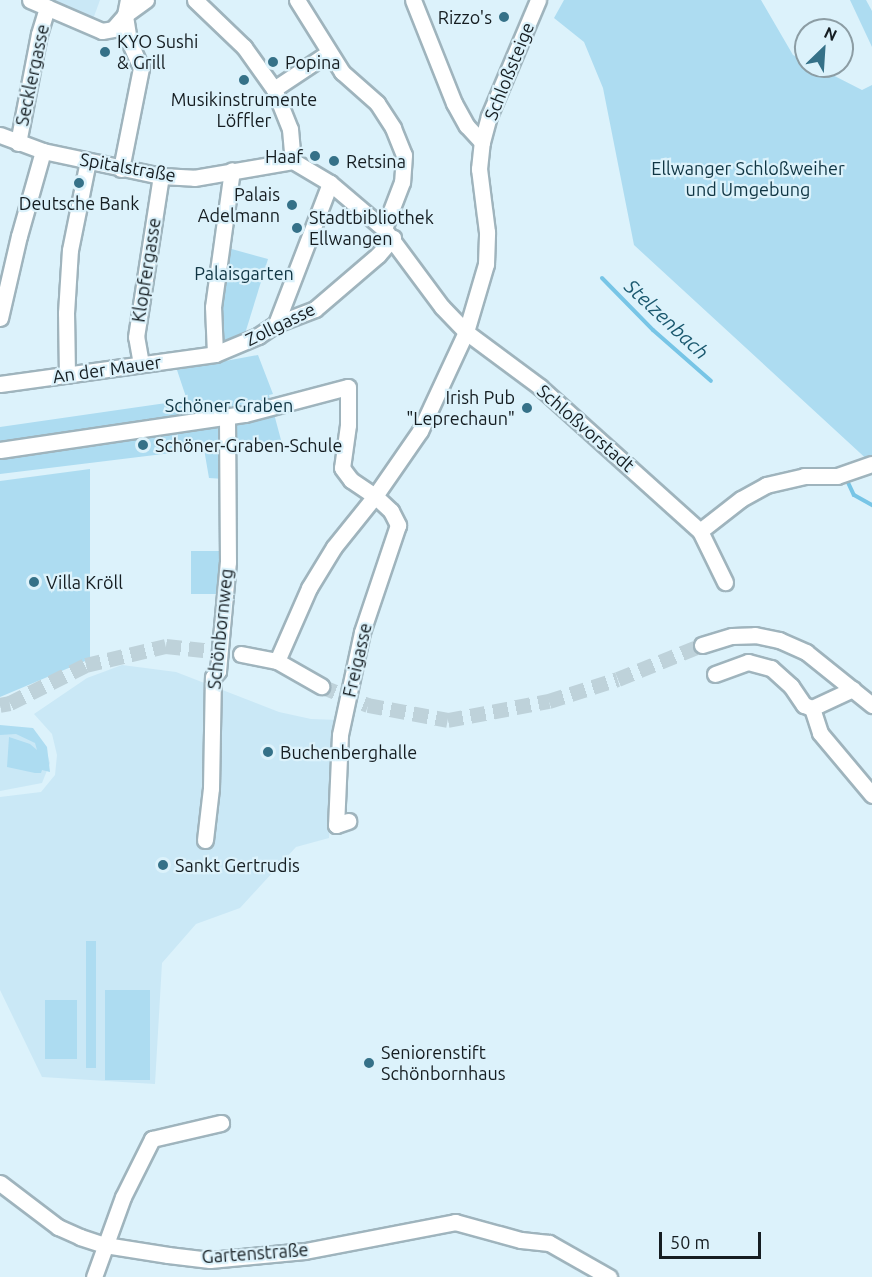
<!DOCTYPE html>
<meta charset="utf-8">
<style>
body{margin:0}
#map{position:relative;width:872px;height:1277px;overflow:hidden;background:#dcf2fb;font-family:Ubuntu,sans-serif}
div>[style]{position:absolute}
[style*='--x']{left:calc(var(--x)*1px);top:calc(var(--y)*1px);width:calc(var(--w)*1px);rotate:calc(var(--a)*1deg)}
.built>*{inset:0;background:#cae8f6}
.green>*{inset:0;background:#addcf1;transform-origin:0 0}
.stream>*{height:4px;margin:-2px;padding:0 2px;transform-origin:2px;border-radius:2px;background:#77c5e6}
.minor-tunnel>*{height:15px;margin-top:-7.5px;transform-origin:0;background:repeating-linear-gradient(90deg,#bed2da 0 15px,transparent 0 23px)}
.roads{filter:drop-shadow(2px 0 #9fb4bd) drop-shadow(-2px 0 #9fb4bd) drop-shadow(0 2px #9fb4bd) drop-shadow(0 -2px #9fb4bd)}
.minor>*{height:15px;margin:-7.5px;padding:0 7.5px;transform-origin:7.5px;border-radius:7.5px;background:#fff}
.dots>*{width:16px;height:16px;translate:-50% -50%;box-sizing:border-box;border:3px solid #dcf2fb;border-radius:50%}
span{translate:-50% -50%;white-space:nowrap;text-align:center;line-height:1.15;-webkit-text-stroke:4.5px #dcf2fb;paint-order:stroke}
.poi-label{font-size:18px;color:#151d21}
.right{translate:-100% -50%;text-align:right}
.left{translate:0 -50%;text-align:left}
.street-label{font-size:18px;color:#151d21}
.park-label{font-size:18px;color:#103543}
.water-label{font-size:20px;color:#1b596f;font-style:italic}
.north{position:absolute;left:794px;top:18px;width:60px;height:60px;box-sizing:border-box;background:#dcf2fb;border:2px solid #8c9da4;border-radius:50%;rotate:25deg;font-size:16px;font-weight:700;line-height:24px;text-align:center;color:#151d21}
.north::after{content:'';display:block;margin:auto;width:21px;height:27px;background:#357188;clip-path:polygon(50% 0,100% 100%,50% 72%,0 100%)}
.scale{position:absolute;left:659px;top:1232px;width:102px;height:27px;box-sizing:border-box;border:3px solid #151d21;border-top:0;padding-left:8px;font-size:18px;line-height:21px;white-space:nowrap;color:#151d21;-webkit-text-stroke:4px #dcf2fb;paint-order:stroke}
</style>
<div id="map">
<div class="built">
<i style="clip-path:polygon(42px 0,100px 0,92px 22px)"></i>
<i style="clip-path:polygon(122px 665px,176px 672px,279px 712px,311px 719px,339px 720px,329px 838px,296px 847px,240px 908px,196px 924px,162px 963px,155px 1084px,42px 1077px,0 990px,0 797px,41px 792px,55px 775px,57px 755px,52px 734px,34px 714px,87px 678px)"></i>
<i style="clip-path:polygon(0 730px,34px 731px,44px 744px,50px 763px,42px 783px,0 791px)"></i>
</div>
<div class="green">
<i style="clip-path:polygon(564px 0,761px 0,793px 55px,806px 61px,806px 66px,815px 66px,862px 90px,872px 85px,872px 464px,634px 245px,603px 88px,584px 42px,554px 18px)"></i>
<i style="clip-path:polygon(850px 0,866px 0,872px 11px,872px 47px)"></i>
<i style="clip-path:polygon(228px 248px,268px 259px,244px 337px,218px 349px)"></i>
<i style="clip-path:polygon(258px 355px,273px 394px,269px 395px,281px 440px,223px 447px,224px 479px,209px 478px,204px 449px,0 474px,0 427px,187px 400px,177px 370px)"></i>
<i style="clip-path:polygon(90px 469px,90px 659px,0 697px,0 481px)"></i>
<i style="left:191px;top:551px;width:31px;height:43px"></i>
<i style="clip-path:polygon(0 725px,33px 728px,47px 747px,50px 772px,42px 770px,41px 773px,35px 773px,7px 767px,9px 737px,30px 744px,37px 750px,35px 743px,16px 734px,0 735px)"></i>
<i style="left:96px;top:941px;width:127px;height:10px;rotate:90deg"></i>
<i style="left:105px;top:990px;width:45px;height:90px"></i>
<i style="left:45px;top:1000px;width:32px;height:59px"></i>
</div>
<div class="stream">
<i style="--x:602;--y:278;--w:73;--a:45.6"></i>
<i style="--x:653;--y:330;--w:77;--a:41.3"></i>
<i style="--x:845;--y:476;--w:21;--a:65"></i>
<i style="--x:854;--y:495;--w:21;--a:29"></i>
</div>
<div class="minor-tunnel">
<i style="--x:321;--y:686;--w:51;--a:22"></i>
<i style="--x:368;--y:705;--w:81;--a:10.6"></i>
<i style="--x:448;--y:720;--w:103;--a:-10.7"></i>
<i style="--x:549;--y:701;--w:72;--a:-17.7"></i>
<i style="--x:618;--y:679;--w:91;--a:-22"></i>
<i style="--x:0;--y:705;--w:10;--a:-11"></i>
<i style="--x:10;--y:703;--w:85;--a:-26.6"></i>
<i style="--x:86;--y:665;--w:82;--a:-13.4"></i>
<i style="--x:166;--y:646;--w:75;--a:6.1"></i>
</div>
<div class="roads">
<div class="minor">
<i style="--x:30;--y:0;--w:78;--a:23.3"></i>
<i style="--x:102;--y:31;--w:11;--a:-10"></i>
<i style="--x:113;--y:29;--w:18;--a:-49"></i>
<i style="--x:125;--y:15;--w:26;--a:-36"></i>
<i style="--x:195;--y:0;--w:68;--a:43.8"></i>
<i style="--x:244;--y:47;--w:52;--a:54.5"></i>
<i style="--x:274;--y:89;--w:43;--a:68.2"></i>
<i style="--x:290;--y:129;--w:32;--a:85"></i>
<i style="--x:297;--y:0;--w:85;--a:58"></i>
<i style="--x:342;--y:72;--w:47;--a:41.5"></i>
<i style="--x:377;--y:103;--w:30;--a:57"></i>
<i style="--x:393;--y:128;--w:29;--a:68"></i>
<i style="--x:404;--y:155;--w:27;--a:94"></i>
<i style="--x:402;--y:182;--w:50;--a:111"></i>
<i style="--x:413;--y:0;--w:111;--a:68.3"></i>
<i style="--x:454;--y:103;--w:26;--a:61"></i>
<i style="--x:467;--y:126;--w:22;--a:47"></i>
<i style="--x:274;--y:89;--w:65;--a:-33.7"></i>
<i style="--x:0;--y:135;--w:46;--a:20.4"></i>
<i style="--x:43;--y:151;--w:121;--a:12"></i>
<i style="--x:161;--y:176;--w:33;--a:3"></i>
<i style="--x:194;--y:178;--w:100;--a:-9.7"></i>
<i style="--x:18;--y:143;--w:111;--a:-79.1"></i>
<i style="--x:39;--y:34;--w:28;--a:-73"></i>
<i style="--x:293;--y:161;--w:43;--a:30.7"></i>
<i style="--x:330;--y:183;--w:71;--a:40.4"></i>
<i style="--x:384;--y:229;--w:97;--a:53.4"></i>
<i style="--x:442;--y:307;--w:35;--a:46"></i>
<i style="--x:466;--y:332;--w:92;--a:36.6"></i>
<i style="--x:540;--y:387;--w:215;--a:42"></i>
<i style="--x:700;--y:531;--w:57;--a:63.9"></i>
<i style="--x:121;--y:169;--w:103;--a:-78.8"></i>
<i style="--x:141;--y:68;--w:30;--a:-114"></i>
<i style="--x:129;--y:41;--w:26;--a:-99"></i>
<i style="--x:125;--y:15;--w:15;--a:-79"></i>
<i style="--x:0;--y:318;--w:84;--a:-77"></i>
<i style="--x:19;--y:236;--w:88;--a:-74.2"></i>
<i style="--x:276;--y:324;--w:151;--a:-69"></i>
<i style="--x:215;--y:354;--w:47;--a:-92.4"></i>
<i style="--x:213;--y:307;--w:138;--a:-82.1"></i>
<i style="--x:141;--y:364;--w:27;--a:-100"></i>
<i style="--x:136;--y:337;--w:163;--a:-81.2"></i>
<i style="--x:67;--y:375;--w:62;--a:-90.9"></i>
<i style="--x:66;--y:313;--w:63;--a:-86.4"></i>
<i style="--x:70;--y:250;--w:91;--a:-78.6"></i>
<i style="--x:0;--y:384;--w:217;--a:-7.9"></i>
<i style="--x:215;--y:354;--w:47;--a:-22.7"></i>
<i style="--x:258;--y:336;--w:22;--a:-34"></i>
<i style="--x:276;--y:324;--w:42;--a:-21"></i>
<i style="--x:315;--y:309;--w:83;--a:-40.6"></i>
<i style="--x:378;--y:255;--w:23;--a:-49"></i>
<i style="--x:0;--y:450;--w:248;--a:-8.4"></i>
<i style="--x:245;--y:414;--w:106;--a:-14.7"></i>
<i style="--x:348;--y:387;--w:38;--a:90"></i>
<i style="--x:348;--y:425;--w:43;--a:97.9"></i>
<i style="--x:342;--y:468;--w:15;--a:53"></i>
<i style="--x:351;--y:480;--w:29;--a:34"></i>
<i style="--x:375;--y:496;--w:22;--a:43"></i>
<i style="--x:391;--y:511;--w:16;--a:63"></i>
<i style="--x:398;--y:525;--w:113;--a:108.6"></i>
<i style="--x:362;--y:632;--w:105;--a:102.1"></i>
<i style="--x:340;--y:735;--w:90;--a:92.5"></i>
<i style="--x:336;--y:825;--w:13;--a:-18"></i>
<i style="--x:700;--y:531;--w:52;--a:-38"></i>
<i style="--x:741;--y:499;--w:29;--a:-29"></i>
<i style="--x:766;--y:485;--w:39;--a:-13"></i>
<i style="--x:804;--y:476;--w:33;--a:0"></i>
<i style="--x:837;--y:476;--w:37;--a:-19"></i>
<i style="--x:702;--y:645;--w:31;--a:-17"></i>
<i style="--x:732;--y:636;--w:23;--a:-2"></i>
<i style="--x:755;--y:635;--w:25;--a:12"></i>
<i style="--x:779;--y:640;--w:30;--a:24"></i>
<i style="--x:806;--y:652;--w:85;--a:38.8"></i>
<i style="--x:241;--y:654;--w:37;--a:11"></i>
<i style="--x:277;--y:661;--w:51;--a:29.6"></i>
<i style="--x:277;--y:661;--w:80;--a:-66.3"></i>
<i style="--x:309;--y:588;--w:48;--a:-58.6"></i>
<i style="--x:334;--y:547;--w:65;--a:-51.2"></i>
<i style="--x:375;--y:496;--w:79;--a:-55.3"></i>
<i style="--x:420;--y:431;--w:109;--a:-65.1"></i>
<i style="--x:466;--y:332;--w:71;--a:-73.6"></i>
<i style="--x:486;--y:264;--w:32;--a:-88"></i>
<i style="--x:487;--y:232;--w:64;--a:-97.2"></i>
<i style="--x:479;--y:169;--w:27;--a:-84"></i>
<i style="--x:482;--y:142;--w:27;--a:-75"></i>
<i style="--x:489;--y:116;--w:126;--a:-67.1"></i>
<i style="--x:715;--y:674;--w:35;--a:-20"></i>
<i style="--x:748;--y:662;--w:24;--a:15"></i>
<i style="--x:771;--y:668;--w:27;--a:42"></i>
<i style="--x:791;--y:686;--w:23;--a:56"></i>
<i style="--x:804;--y:705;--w:9;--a:21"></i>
<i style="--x:812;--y:708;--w:26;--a:72"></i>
<i style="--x:820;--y:733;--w:81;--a:50"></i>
<i style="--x:812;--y:708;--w:45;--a:-24.9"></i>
<i style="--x:205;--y:840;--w:52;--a:-83.4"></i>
<i style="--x:211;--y:788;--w:111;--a:-89"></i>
<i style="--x:213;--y:677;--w:8;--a:-50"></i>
<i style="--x:218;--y:671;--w:109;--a:-84.8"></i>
<i style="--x:228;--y:562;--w:145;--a:-90.4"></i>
<i style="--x:0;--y:1183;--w:73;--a:37.2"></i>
<i style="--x:58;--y:1227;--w:24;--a:24"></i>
<i style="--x:80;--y:1237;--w:26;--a:18"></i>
<i style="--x:105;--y:1245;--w:64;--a:9"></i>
<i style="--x:168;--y:1255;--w:42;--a:6.8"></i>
<i style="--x:210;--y:1260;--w:95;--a:-5.4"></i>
<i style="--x:305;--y:1251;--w:153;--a:-10.9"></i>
<i style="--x:455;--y:1222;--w:68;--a:15.3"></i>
<i style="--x:521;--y:1240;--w:28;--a:6"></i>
<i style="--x:549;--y:1243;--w:69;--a:29.5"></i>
<i style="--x:94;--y:1277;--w:85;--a:-70.1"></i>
<i style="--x:123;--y:1197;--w:65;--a:-63.4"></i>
<i style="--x:152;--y:1139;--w:71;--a:-13.1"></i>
</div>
</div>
<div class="dots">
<i style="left:504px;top:17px;background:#357188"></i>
<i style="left:105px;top:52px;background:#357188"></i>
<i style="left:273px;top:62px;background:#357188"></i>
<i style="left:244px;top:80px;background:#357188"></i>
<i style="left:315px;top:156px;background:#357188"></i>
<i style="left:334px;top:161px;background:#357188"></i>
<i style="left:79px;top:183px;background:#357188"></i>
<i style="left:292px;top:205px;background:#357188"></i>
<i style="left:297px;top:228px;background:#357188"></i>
<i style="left:527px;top:408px;background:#357188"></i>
<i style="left:143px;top:445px;background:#357188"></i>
<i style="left:34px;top:582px;background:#357188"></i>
<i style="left:268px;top:752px;background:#357188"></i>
<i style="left:163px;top:865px;background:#357188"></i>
<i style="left:369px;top:1063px;background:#357188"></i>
</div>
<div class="poi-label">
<span class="right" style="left:492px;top:17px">Rizzo's</span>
<span class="left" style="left:117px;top:52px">KYO Sushi<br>&amp; Grill</span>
<span class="left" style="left:285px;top:62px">Popina</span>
<span style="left:244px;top:110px">Musikinstrumente<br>Löffler</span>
<span class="right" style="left:303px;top:156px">Haaf</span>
<span class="left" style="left:346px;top:161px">Retsina</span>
<span class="right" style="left:280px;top:205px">Palais<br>Adelmann</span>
<span style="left:79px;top:203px">Deutsche Bank</span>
<span class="left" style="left:309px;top:228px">Stadtbibliothek<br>Ellwangen</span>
<span class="right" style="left:515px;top:408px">Irish Pub<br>"Leprechaun"</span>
<span class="left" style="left:155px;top:445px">Schöner-Graben-Schule</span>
<span class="left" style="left:46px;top:582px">Villa Kröll</span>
<span class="left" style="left:280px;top:752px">Buchenberghalle</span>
<span class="left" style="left:175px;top:865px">Sankt Gertrudis</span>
<span class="left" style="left:381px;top:1063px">Seniorenstift<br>Schönbornhaus</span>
</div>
<div class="street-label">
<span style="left:509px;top:71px;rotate:-68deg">Schloßsteige</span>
<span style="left:32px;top:75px;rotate:-78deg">Secklergasse</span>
<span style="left:128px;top:167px;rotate:10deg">Spitalstraße</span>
<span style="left:146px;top:270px;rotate:-81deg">Klopfergasse</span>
<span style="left:280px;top:324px;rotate:-26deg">Zollgasse</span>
<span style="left:107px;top:369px;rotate:-8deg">An der Mauer</span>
<span style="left:586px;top:428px;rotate:41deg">Schloßvorstadt</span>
<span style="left:220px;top:629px;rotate:-84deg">Schönbornweg</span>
<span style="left:357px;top:660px;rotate:-77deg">Freigasse</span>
<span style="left:255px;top:1253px;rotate:-4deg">Gartenstraße</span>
</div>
<div class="park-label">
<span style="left:748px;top:179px">Ellwanger Schloßweiher<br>und Umgebung</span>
<span style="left:244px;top:273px">Palaisgarten</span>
<span style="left:229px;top:405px">Schöner Graben</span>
</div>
<div class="water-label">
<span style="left:667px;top:319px;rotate:43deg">Stelzenbach</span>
</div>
<div class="north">N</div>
<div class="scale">50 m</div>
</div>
